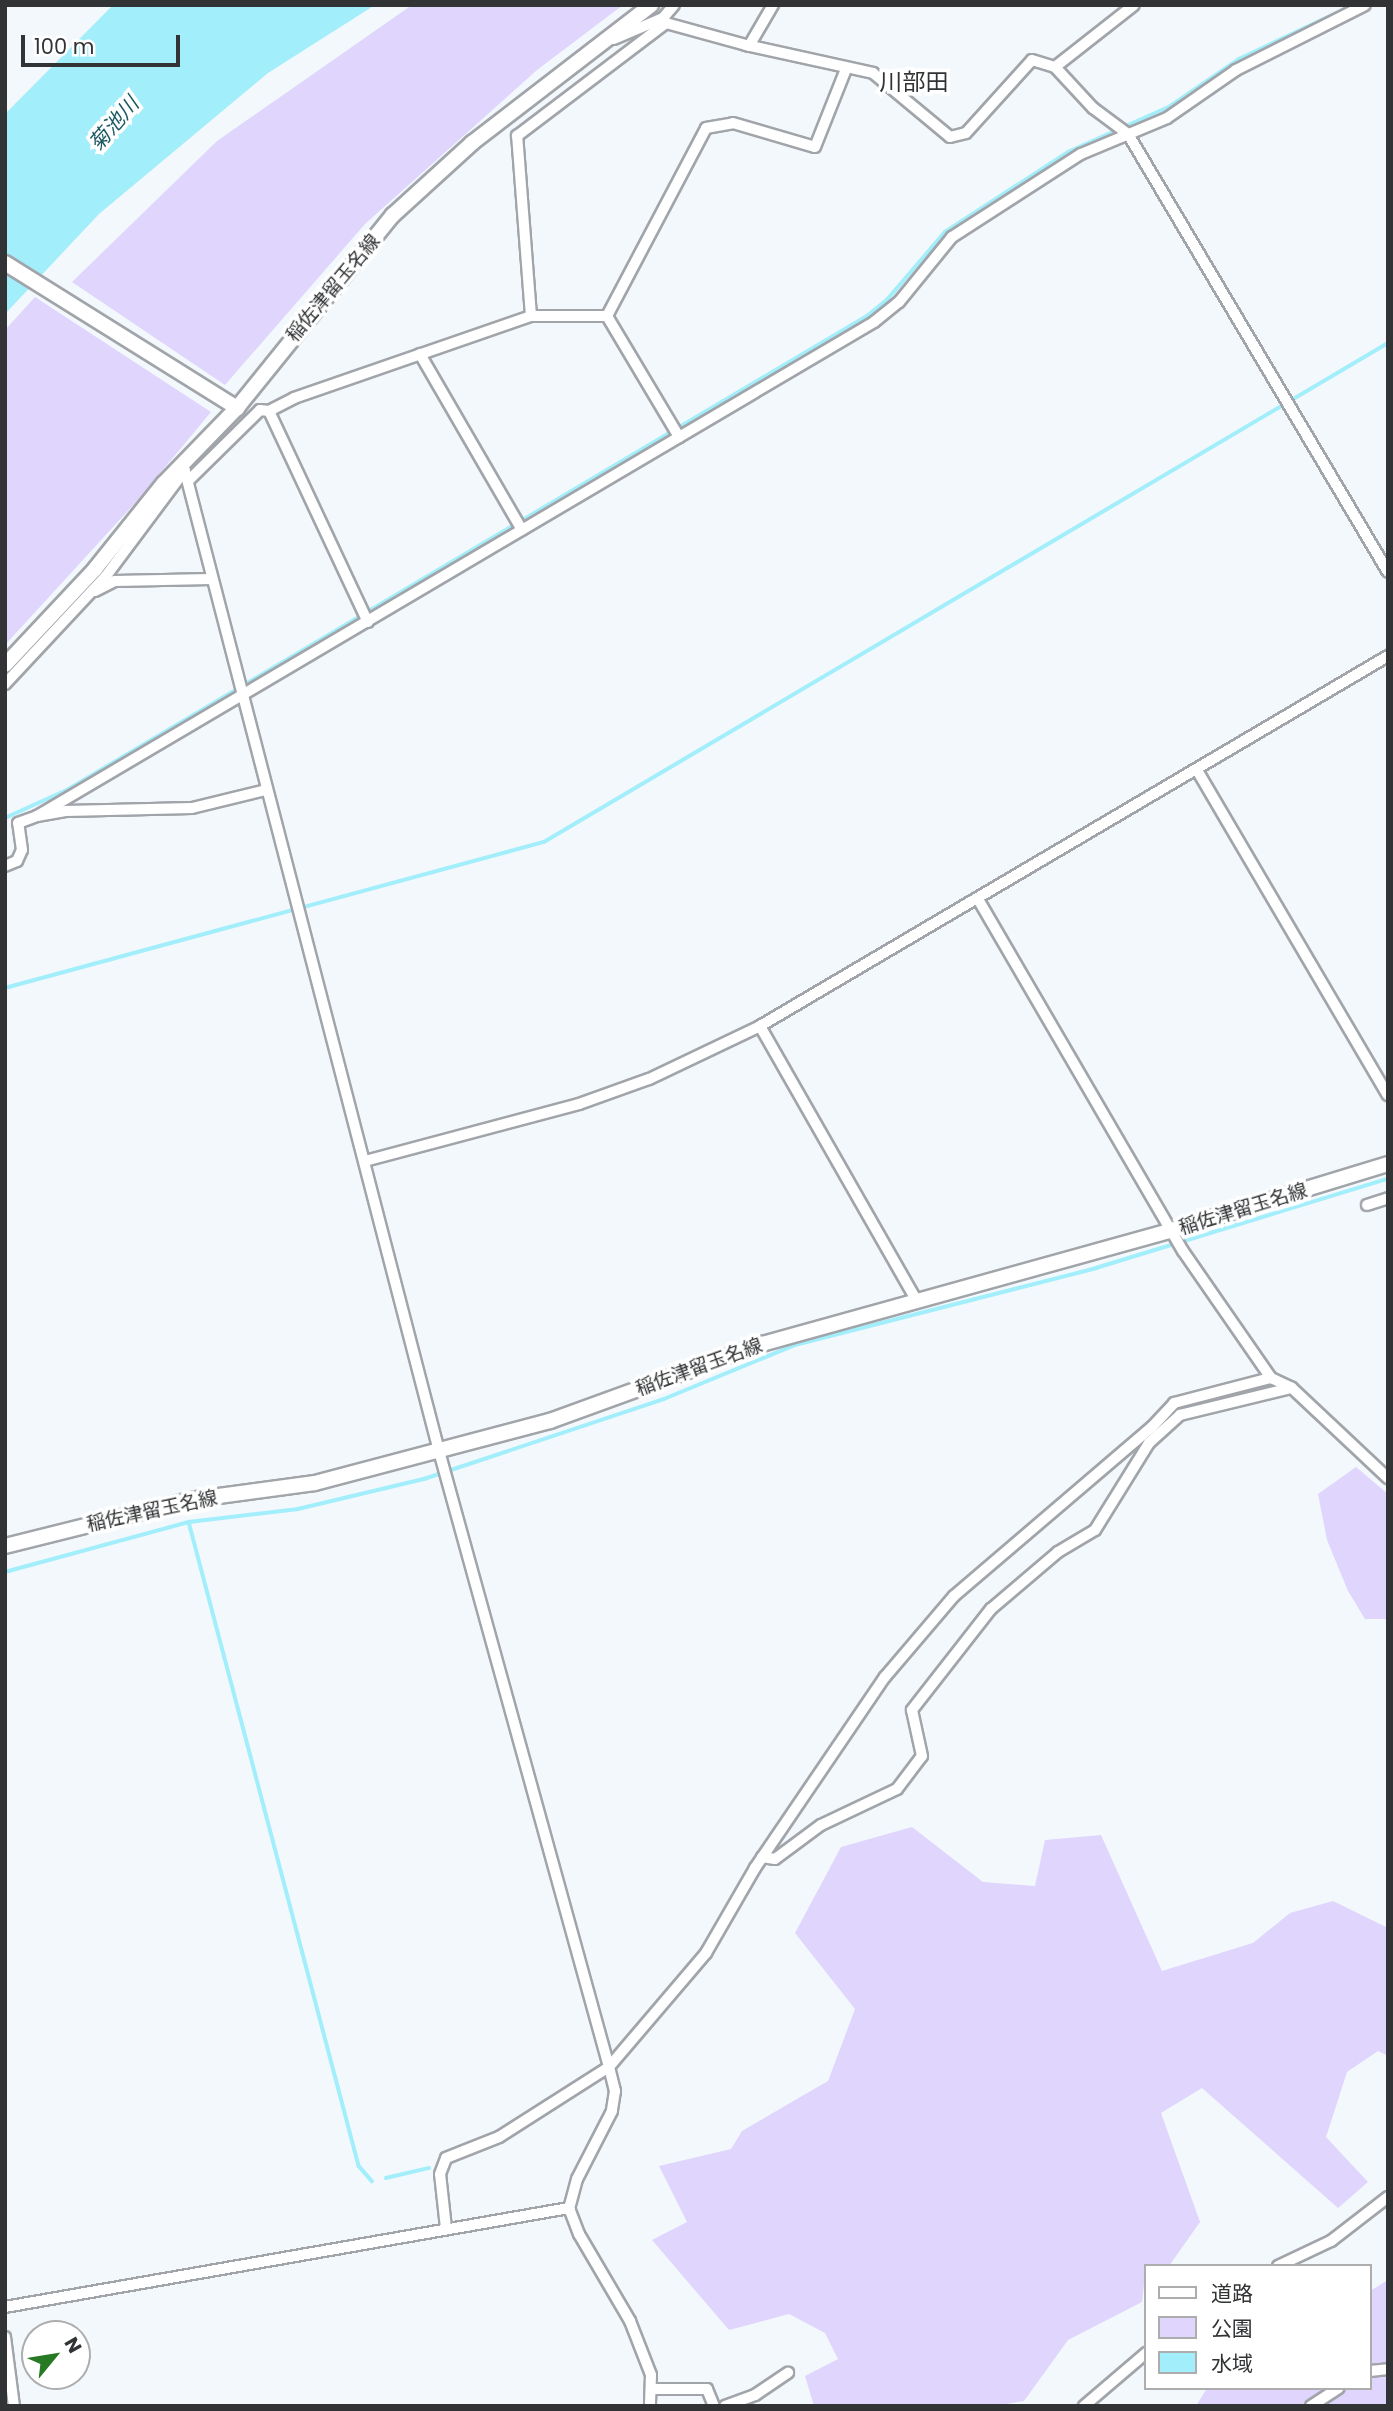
<!DOCTYPE html>
<meta charset="utf-8">
<style>
body{margin:0}
#map{position:relative;width:1393px;height:2411px;overflow:hidden;background:#f3f8fd;font-family:Poppins,"Noto Sans JP",sans-serif}
div>[style]{position:absolute}
[style*='--x']{left:calc(var(--x)*1px);top:calc(var(--y)*1px);width:calc(var(--w)*1px);rotate:calc(var(--a)*1deg)}
.green>*{inset:0;background:#dfd5fd}
.water>*{inset:0;background:#a2eefb}
.stream>*{height:3.5px;margin:-1.75px;padding:0 1.75px;transform-origin:1.75px;border-radius:1.75px;background:#a2eefb}
.roads{filter:drop-shadow(2px 0 #a1a5aa) drop-shadow(-2px 0 #a1a5aa) drop-shadow(0 2px #a1a5aa) drop-shadow(0 -2px #a1a5aa)}
.street>*{height:10px;margin:-5px;padding:0 5px;transform-origin:5px;border-radius:5px;background:#fff}
.secondary>*{height:14px;margin:-7px;padding:0 7px;transform-origin:7px;border-radius:7px;background:#fff}
span{translate:-50% -50%;white-space:nowrap;text-align:center;line-height:1.15;-webkit-text-stroke:7px #fff;paint-order:stroke}
.street-label{font-size:19px;color:#313335}
.water-label{font-size:21px;color:#1b5a63;font-style:italic}
.quarter-label{font-size:23px;color:#313335}
.frame{position:absolute;inset:0;border:7px solid #313335;pointer-events:none}
.legend{position:absolute;left:1144px;top:2264px;width:228px;height:126px;box-sizing:border-box;background:#fff;border:2px solid #adadae;margin:0;padding:9px 12px;list-style:none;font-size:21px;color:#313335}
.legend li{display:flex;align-items:center;gap:14px;height:35px}
.legend b{width:35px;border:2px solid #adadae}
.north{position:absolute;left:21px;top:2320px;width:70px;height:70px;box-sizing:border-box;background:#fff;border:2px solid #adadae;border-radius:50%;rotate:60deg;font-size:19px;font-weight:700;line-height:28px;text-align:center;color:#313335}
.north::after{content:'';display:block;margin:auto;width:24px;height:32px;background:#287923;clip-path:polygon(50% 0,100% 100%,50% 72%,0 100%)}
.scale{position:absolute;left:21px;top:35px;width:159px;height:32px;box-sizing:border-box;border:4px solid #313335;border-top:0;padding-left:9px;font-size:21px;line-height:24px;white-space:nowrap;color:#313335;-webkit-text-stroke:5px #fff;paint-order:stroke}
</style>
<div id="map">
<div class="green">
<i style="clip-path:polygon(412px 5px,623px 5px,537px 70px,365px 224px,225px 385px,72px 282px,217px 141px)"></i>
<i style="clip-path:polygon(35px 297px,211px 412px,136px 502px,5px 645px,5px 330px)"></i>
<i style="clip-path:polygon(1356px 1467px,1388px 1494px,1388px 1619px,1365px 1619px,1348px 1591px,1327px 1540px,1318px 1494px)"></i>
<i style="clip-path:polygon(912px 1827px,983px 1882px,1035px 1886px,1045px 1840px,1101px 1835px,1162px 1971px,1253px 1943px,1290px 1913px,1333px 1901px,1388px 1928px,1388px 2056px,1378px 2051px,1347px 2072px,1326px 2137px,1368px 2182px,1338px 2208px,1202px 2088px,1161px 2113px,1200px 2222px,1169px 2266px,1146px 2266px,1142px 2302px,1068px 2340px,1024px 2401px,994px 2406px,814px 2406px,805px 2376px,838px 2359px,825px 2333px,789px 2314px,729px 2330px,652px 2240px,687px 2222px,659px 2166px,731px 2149px,742px 2131px,828px 2081px,855px 2009px,795px 1933px,841px 1847px)"></i>
<i style="clip-path:polygon(1388px 2280px,1388px 2406px,1196px 2406px,1207px 2388px,1370px 2388px,1370px 2291px)"></i>
</div>
<div class="water">
<i style="clip-path:polygon(113px 5px,375px 5px,268px 73px,99px 214px,5px 314px,5px 114px)"></i>
</div>
<div class="stream">
<i style="--x:5;--y:818;--w:68;--a:-24.3"></i>
<i style="--x:67;--y:790;--w:930;--a:-30.65"></i>
<i style="--x:867;--y:316;--w:26;--a:-39"></i>
<i style="--x:887;--y:300;--w:89;--a:-49.5"></i>
<i style="--x:945;--y:232;--w:147;--a:-33"></i>
<i style="--x:1068;--y:152;--w:111;--a:-24"></i>
<i style="--x:1169;--y:107;--w:85;--a:-34.4"></i>
<i style="--x:1239;--y:59;--w:127;--a:-25.2"></i>
<i style="--x:5;--y:988;--w:558;--a:-15.16"></i>
<i style="--x:544;--y:842;--w:980;--a:-30.59"></i>
<i style="--x:189;--y:1522;--w:666;--a:75.21"></i>
<i style="--x:359;--y:2166;--w:20;--a:49"></i>
<i style="--x:5;--y:1572;--w:191;--a:-15.2"></i>
<i style="--x:189;--y:1522;--w:110;--a:-6.8"></i>
<i style="--x:298;--y:1509;--w:130;--a:-13.4"></i>
<i style="--x:424;--y:1479;--w:253;--a:-18.4"></i>
<i style="--x:664;--y:1399;--w:142;--a:-22.4"></i>
<i style="--x:795;--y:1345;--w:311;--a:-14.3"></i>
<i style="--x:1096;--y:1268;--w:305;--a:-17"></i>
<i style="--x:386;--y:2178;--w:44;--a:-13.1"></i>
</div>
<div class="roads">
<div class="street">
<i style="--x:663;--y:18;--w:17;--a:-50"></i>
<i style="--x:614;--y:39;--w:53;--a:-23.2"></i>
<i style="--x:663;--y:18;--w:6;--a:59"></i>
<i style="--x:666;--y:23;--w:83;--a:15.4"></i>
<i style="--x:746;--y:45;--w:130;--a:12.4"></i>
<i style="--x:873;--y:73;--w:100;--a:39.7"></i>
<i style="--x:950;--y:137;--w:16;--a:-14"></i>
<i style="--x:966;--y:133;--w:98;--a:-47.9"></i>
<i style="--x:1032;--y:60;--w:24;--a:17"></i>
<i style="--x:1055;--y:67;--w:56;--a:47.2"></i>
<i style="--x:1093;--y:108;--w:44;--a:36.6"></i>
<i style="--x:1128;--y:134;--w:509;--a:59.31"></i>
<i style="--x:749;--y:46;--w:48;--a:-59.7"></i>
<i style="--x:1055;--y:67;--w:100;--a:-38.1"></i>
<i style="--x:531;--y:316;--w:181;--a:-94.4"></i>
<i style="--x:517;--y:136;--w:187;--a:-37.2"></i>
<i style="--x:607;--y:316;--w:212;--a:-62.2"></i>
<i style="--x:706;--y:128;--w:27;--a:-10"></i>
<i style="--x:733;--y:123;--w:85;--a:16.3"></i>
<i style="--x:815;--y:147;--w:84;--a:-68.3"></i>
<i style="--x:607;--y:316;--w:141;--a:59.2"></i>
<i style="--x:420;--y:354;--w:203;--a:59.9"></i>
<i style="--x:269;--y:411;--w:233;--a:64.9"></i>
<i style="--x:183;--y:464;--w:1020;--a:75.46"></i>
<i style="--x:439;--y:1451;--w:639;--a:74.57"></i>
<i style="--x:609;--y:2067;--w:25;--a:76"></i>
<i style="--x:615;--y:2091;--w:20;--a:99"></i>
<i style="--x:612;--y:2111;--w:76;--a:117.2"></i>
<i style="--x:577;--y:2179;--w:30;--a:105"></i>
<i style="--x:569;--y:2208;--w:28;--a:69"></i>
<i style="--x:579;--y:2234;--w:101;--a:59.6"></i>
<i style="--x:630;--y:2321;--w:58;--a:68.7"></i>
<i style="--x:651;--y:2375;--w:31;--a:92"></i>
<i style="--x:188;--y:481;--w:101;--a:-44.6"></i>
<i style="--x:260;--y:410;--w:9;--a:6"></i>
<i style="--x:269;--y:411;--w:28;--a:-27"></i>
<i style="--x:294;--y:398;--w:251;--a:-19.1"></i>
<i style="--x:531;--y:316;--w:76;--a:0"></i>
<i style="--x:95;--y:591;--w:22;--a:-27"></i>
<i style="--x:115;--y:581;--w:96;--a:-1.2"></i>
<i style="--x:5;--y:684;--w:148;--a:-46.9"></i>
<i style="--x:106;--y:576;--w:132;--a:-53.3"></i>
<i style="--x:1197;--y:770;--w:377;--a:59.6"></i>
<i style="--x:37;--y:816;--w:972;--a:-30.55"></i>
<i style="--x:874;--y:322;--w:32;--a:-39"></i>
<i style="--x:899;--y:302;--w:84;--a:-50.8"></i>
<i style="--x:952;--y:237;--w:153;--a:-32.8"></i>
<i style="--x:1081;--y:154;--w:93;--a:-22.7"></i>
<i style="--x:1167;--y:118;--w:84;--a:-34.8"></i>
<i style="--x:1236;--y:70;--w:144;--a:-26.7"></i>
<i style="--x:5;--y:866;--w:13;--a:-23"></i>
<i style="--x:17;--y:861;--w:12;--a:-66"></i>
<i style="--x:22;--y:850;--w:27;--a:-98"></i>
<i style="--x:18;--y:823;--w:20;--a:-20"></i>
<i style="--x:37;--y:816;--w:29;--a:-10"></i>
<i style="--x:66;--y:811;--w:126;--a:-1.4"></i>
<i style="--x:192;--y:808;--w:76;--a:-13.7"></i>
<i style="--x:978;--y:899;--w:407;--a:59.8"></i>
<i style="--x:1183;--y:1251;--w:155;--a:55.3"></i>
<i style="--x:1271;--y:1378;--w:23;--a:25"></i>
<i style="--x:1292;--y:1388;--w:132;--a:43.2"></i>
<i style="--x:760;--y:1026;--w:315;--a:60.3"></i>
<i style="--x:365;--y:1161;--w:221;--a:-14.9"></i>
<i style="--x:579;--y:1104;--w:74;--a:-19.7"></i>
<i style="--x:649;--y:1079;--w:123;--a:-25.5"></i>
<i style="--x:760;--y:1026;--w:729;--a:-30.51"></i>
<i style="--x:1367;--y:1205;--w:22;--a:-18"></i>
<i style="--x:762;--y:1857;--w:13;--a:9"></i>
<i style="--x:775;--y:1859;--w:57;--a:-36.5"></i>
<i style="--x:821;--y:1825;--w:84;--a:-25.3"></i>
<i style="--x:897;--y:1789;--w:41;--a:-52.9"></i>
<i style="--x:922;--y:1756;--w:47;--a:-102.3"></i>
<i style="--x:912;--y:1710;--w:128;--a:-52"></i>
<i style="--x:991;--y:1609;--w:88;--a:-40.4"></i>
<i style="--x:1058;--y:1552;--w:43;--a:-30.7"></i>
<i style="--x:1095;--y:1530;--w:102;--a:-58.2"></i>
<i style="--x:1149;--y:1443;--w:42;--a:-42.1"></i>
<i style="--x:1180;--y:1415;--w:114;--a:-13.7"></i>
<i style="--x:446;--y:2228;--w:54;--a:-96.3"></i>
<i style="--x:440;--y:2174;--w:17;--a:-69"></i>
<i style="--x:446;--y:2158;--w:57;--a:-21.6"></i>
<i style="--x:499;--y:2137;--w:130;--a:-32.5"></i>
<i style="--x:609;--y:2067;--w:150;--a:-49.6"></i>
<i style="--x:706;--y:1953;--w:98;--a:-60"></i>
<i style="--x:755;--y:1868;--w:231;--a:-55.8"></i>
<i style="--x:885;--y:1677;--w:106;--a:-49.6"></i>
<i style="--x:954;--y:1596;--w:260;--a:-40.5"></i>
<i style="--x:1152;--y:1427;--w:33;--a:-47"></i>
<i style="--x:1174;--y:1403;--w:100;--a:-14.5"></i>
<i style="--x:1278;--y:2266;--w:59;--a:-25.3"></i>
<i style="--x:1331;--y:2241;--w:72;--a:-37.7"></i>
<i style="--x:5;--y:2307;--w:573;--a:-9.96"></i>
<i style="--x:5;--y:2337;--w:70;--a:82.6"></i>
<i style="--x:1370;--y:2371;--w:18;--a:-6"></i>
<i style="--x:651;--y:2389;--w:56;--a:0"></i>
<i style="--x:707;--y:2389;--w:18;--a:68"></i>
<i style="--x:725;--y:2406;--w:32;--a:-20"></i>
<i style="--x:755;--y:2395;--w:40;--a:-34"></i>
<i style="--x:1084;--y:2406;--w:82;--a:-40.5"></i>
<i style="--x:1311;--y:2406;--w:33;--a:-33"></i>
</div>
<div class="secondary">
<i style="--x:5;--y:263;--w:274;--a:32"></i>
<i style="--x:5;--y:665;--w:132;--a:-46.8"></i>
<i style="--x:95;--y:569;--w:110;--a:-51.3"></i>
<i style="--x:164;--y:483;--w:105;--a:-45.8"></i>
<i style="--x:237;--y:408;--w:248;--a:-51.1"></i>
<i style="--x:393;--y:215;--w:107;--a:-42.3"></i>
<i style="--x:472;--y:143;--w:226;--a:-37.6"></i>
<i style="--x:5;--y:1546;--w:190;--a:-14"></i>
<i style="--x:189;--y:1500;--w:127;--a:-7.7"></i>
<i style="--x:315;--y:1483;--w:243;--a:-14.8"></i>
<i style="--x:550;--y:1421;--w:226;--a:-20"></i>
<i style="--x:762;--y:1344;--w:426;--a:-15.5"></i>
<i style="--x:1172;--y:1230;--w:226;--a:-17"></i>
</div>
</div>
<div class="street-label">
<span style="left:333px;top:288px;rotate:-50deg">稲佐津留玉名線</span>
<span style="left:1243px;top:1209px;rotate:-17deg">稲佐津留玉名線</span>
<span style="left:699px;top:1367px;rotate:-20deg">稲佐津留玉名線</span>
<span style="left:152px;top:1511px;rotate:-12deg">稲佐津留玉名線</span>
</div>
<div class="water-label">
<span style="left:114px;top:124px;rotate:-49deg">菊池川</span>
</div>
<div class="quarter-label">
<span style="left:914px;top:82px">川部田</span>
</div>
<div class="frame"></div>
<ul class="legend">
<li><b style="height:9px;background:#fff"></b>道路</li>
<li><b style="height:19px;background:#dfd5fd"></b>公園</li>
<li><b style="height:19px;background:#a2eefb"></b>水域</li>
</ul>
<div class="north">N</div>
<div class="scale">100 m</div>
</div>
